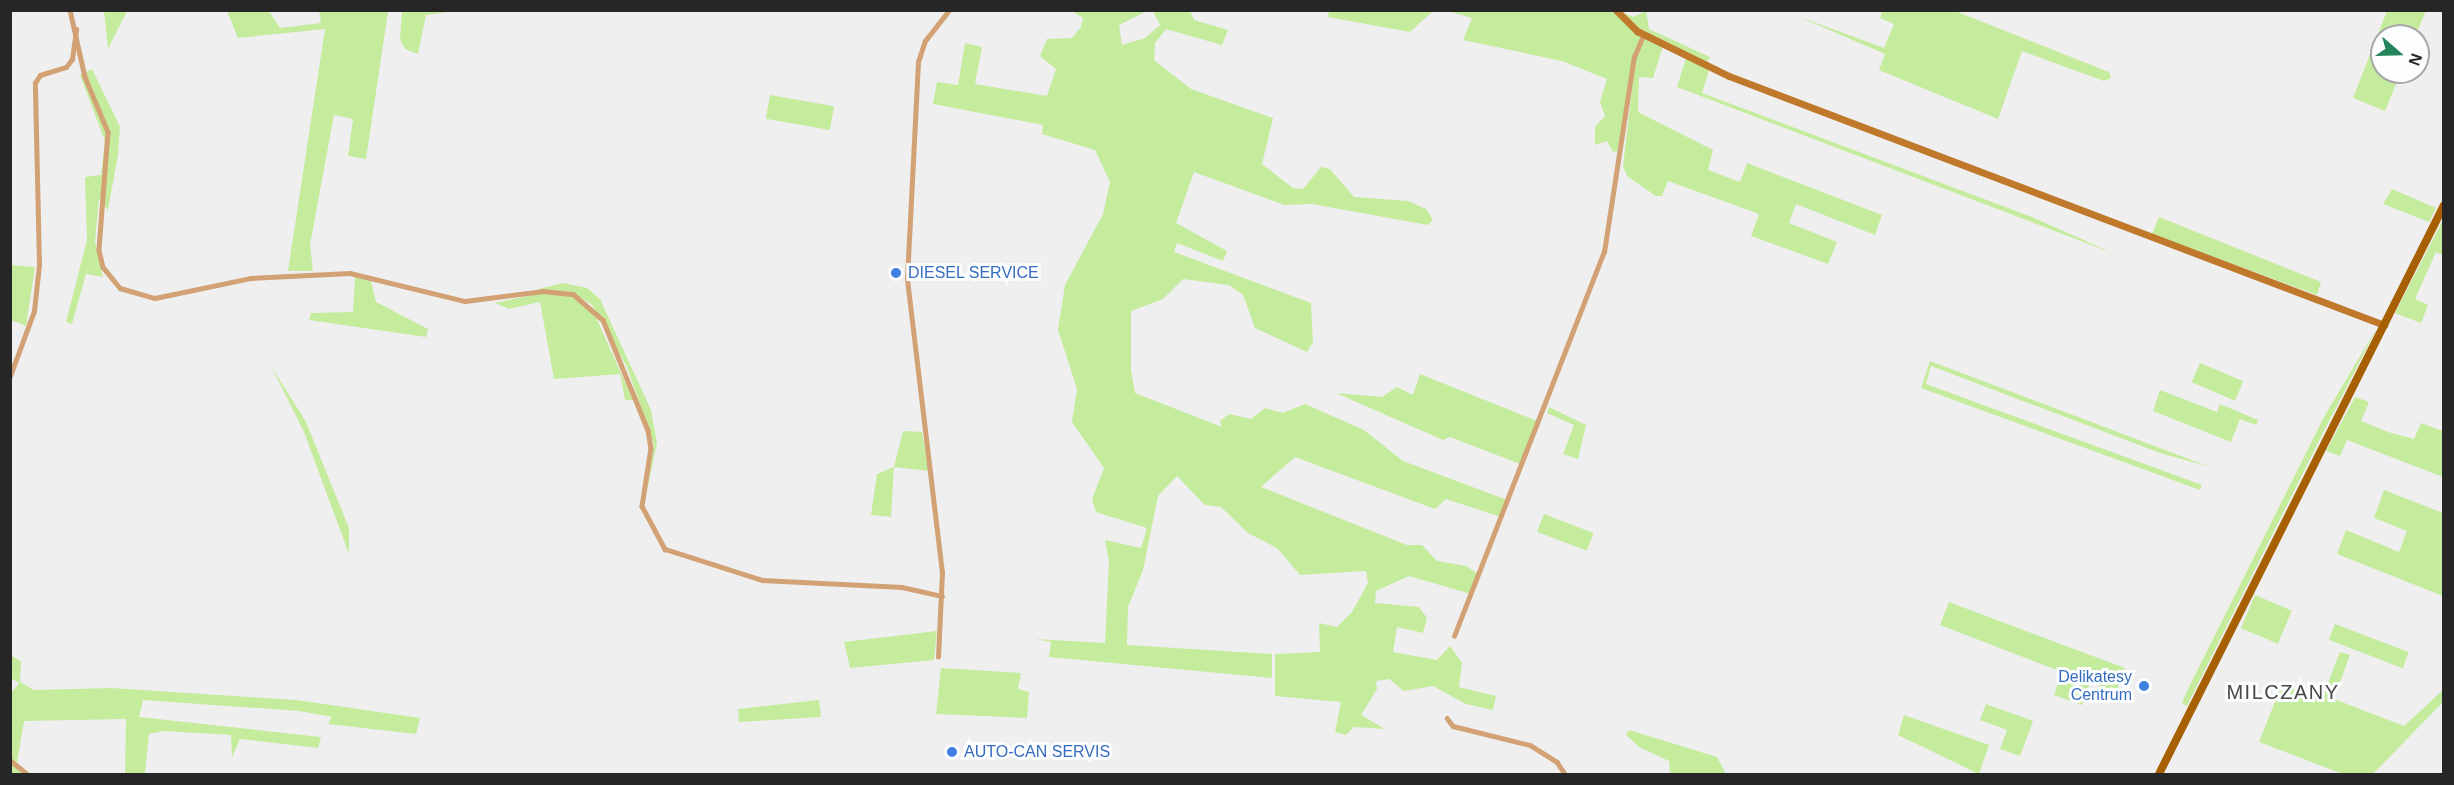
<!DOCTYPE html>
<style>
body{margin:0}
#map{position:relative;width:2454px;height:785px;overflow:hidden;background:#efeff0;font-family:Arial,sans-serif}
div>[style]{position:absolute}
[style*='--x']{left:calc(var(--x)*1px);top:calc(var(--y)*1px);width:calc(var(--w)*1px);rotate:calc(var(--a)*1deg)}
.green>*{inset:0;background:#c5ec9c;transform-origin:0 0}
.street>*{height:4.5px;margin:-2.25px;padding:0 2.25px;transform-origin:2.25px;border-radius:2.25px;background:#d2a174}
.secondary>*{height:7px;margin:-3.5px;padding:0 3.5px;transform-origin:3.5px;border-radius:3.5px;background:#c0782b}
.primary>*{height:8px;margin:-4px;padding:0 4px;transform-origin:4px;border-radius:4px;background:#a66002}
.dots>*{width:16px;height:16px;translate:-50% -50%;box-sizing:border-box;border:3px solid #fcfdfe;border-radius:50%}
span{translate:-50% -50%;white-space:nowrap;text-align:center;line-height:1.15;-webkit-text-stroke:6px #fcfdfe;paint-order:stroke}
.shop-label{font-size:16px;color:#366cbe}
.left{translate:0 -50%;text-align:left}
.right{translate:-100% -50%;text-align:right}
.quarter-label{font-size:20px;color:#474849;letter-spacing:1.5px}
.frame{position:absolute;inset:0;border:12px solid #262626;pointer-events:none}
.north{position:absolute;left:2370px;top:24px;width:60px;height:60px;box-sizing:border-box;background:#fcfdfe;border:2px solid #a6a7a8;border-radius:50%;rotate:110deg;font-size:16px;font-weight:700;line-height:24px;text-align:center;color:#262626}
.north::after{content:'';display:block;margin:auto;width:21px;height:27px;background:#24845c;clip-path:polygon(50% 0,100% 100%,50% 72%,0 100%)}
</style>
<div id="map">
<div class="green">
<i style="clip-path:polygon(104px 11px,127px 11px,108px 49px,108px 48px)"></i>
<i style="clip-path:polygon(227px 11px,269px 11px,280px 28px,321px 23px,319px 11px,401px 11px,388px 12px,366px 159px,348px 156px,353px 119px,334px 115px,310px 245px,313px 271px,288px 271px,325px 29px,238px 38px)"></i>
<i style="clip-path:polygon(402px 11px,402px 10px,456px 11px,426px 15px,418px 54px,405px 49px,400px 39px)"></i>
<i style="clip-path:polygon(1072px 11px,1147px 11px,1119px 25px,1122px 45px,1145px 38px,1160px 25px,1153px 11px,1190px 11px,1194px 20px,1228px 30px,1222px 45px,1166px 29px,1155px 43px,1154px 60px,1191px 89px,1273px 118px,1262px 164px,1293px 188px,1303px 189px,1321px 167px,1330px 169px,1354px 197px,1408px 201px,1426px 209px,1433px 220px,1428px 225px,1312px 204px,1284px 205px,1194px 172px,1176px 223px,1227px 251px,1223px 261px,1177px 243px,1174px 252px,1311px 303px,1313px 342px,1307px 352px,1255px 328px,1243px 295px,1229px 285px,1183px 279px,1163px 299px,1131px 311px,1131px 370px,1135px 393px,1222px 427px,1220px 421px,1229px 414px,1251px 419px,1265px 408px,1283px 413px,1305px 404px,1364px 430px,1403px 461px,1507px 500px,1501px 517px,1446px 499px,1435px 509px,1295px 457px,1261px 487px,1407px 545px,1422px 545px,1437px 561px,1466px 566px,1478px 574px,1471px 594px,1409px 576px,1376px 591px,1375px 603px,1419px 607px,1427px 618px,1423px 633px,1397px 627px,1393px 652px,1437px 660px,1450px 646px,1462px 663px,1459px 687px,1496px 696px,1493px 710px,1466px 704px,1433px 686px,1404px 691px,1389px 679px,1376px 681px,1377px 689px,1361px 715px,1385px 729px,1354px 727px,1346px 735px,1335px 732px,1341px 702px,1275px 696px,1275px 654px,1320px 652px,1319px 623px,1337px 627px,1352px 612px,1368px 583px,1366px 571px,1300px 575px,1277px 548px,1248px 533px,1221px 507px,1205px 505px,1177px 476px,1158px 496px,1143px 570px,1128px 607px,1127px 645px,1272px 654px,1272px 678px,1049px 657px,1051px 642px,1035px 639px,1105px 643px,1109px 561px,1105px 540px,1141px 548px,1147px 528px,1096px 512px,1092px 499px,1104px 468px,1072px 422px,1077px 389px,1058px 330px,1065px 285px,1103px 214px,1110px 182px,1095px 150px,1042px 134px,1043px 125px,933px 104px,937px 82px,958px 85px,965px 43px,982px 47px,975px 84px,1047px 96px,1056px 69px,1040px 56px,1047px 39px,1072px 38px,1081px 27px,1083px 18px)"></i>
<i style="clip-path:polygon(1329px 11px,1329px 10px,1433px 11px,1410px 32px,1328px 17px)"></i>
<i style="clip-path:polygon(1448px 11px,1614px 11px,1663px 46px,1653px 78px,1639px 77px,1638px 112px,1713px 150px,1708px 170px,1740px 182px,1747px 163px,1882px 215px,1875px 235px,1796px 204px,1789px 223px,1837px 242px,1828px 264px,1751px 236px,1759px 214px,1668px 181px,1662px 196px,1656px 196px,1627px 176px,1623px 166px,1634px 72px,1619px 151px,1613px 152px,1607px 141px,1595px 145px,1595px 127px,1605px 116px,1600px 102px,1607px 79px,1562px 61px,1463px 40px,1472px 18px)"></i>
<i style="clip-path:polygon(1619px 11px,1633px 17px,1646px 11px,1649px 29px,1710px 57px,1707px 62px,1637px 27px)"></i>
<i style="clip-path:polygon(1882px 11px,1955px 11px,2109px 72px,2111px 78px,2104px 81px,2022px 51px,1998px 119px,1879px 70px,1885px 54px,1797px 16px,1884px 48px,1894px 24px,1880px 18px)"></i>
<i style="clip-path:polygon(2387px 11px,2426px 11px,2415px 36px,2382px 36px,2382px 72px,2401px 72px,2385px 111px,2353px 98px)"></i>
<i style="clip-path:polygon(1686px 58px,1709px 70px,1702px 93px,2032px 217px,2115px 254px,1677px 87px)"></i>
<i style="clip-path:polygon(92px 69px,120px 127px,118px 155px,108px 210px,99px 199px,95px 241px,103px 277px,86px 274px,72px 324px,66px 322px,87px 240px,85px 177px,101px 175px,105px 141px,80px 75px)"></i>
<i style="left:770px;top:95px;width:65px;height:24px;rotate:10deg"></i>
<i style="clip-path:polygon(2392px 189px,2436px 208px,2429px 222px,2383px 204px)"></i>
<i style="clip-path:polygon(2159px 217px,2321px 282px,2317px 295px,2152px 234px)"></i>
<i style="clip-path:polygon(2443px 220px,2443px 255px,2436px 252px,2415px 299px,2428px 305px,2421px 323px,2395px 313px)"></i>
<i style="clip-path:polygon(11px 265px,35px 267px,26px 326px,11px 320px)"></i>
<i style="clip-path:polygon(355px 276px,370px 277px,376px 302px,428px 329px,426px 337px,309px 320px,311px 313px,353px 312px)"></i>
<i style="clip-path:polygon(563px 283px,587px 288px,600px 299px,651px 410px,657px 443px,645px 500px,654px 445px,627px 367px,592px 305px,572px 292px,538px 289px)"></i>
<i style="clip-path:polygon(546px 292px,575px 298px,595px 315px,633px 400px,625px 400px,620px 374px,554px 379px,540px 302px,509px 309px,495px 303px)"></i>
<i style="clip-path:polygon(2378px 326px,2325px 429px,2187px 706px,2182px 703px,2186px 693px,2325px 415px)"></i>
<i style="clip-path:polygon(1930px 361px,2210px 467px,2160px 453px,1931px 366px,1926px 384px,2202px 485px,2200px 490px,1921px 388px)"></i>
<i style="left:2200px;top:363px;width:47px;height:21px;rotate:23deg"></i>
<i style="clip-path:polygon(271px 366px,306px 422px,349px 528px,349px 554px,304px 432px)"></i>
<i style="clip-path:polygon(1420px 374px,1537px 421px,1520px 464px,1450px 437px,1443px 440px,1336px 393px,1382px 397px,1397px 387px,1413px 395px)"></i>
<i style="clip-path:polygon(2160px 390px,2217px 412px,2220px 404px,2258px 420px,2256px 425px,2240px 419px,2231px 442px,2153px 411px)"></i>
<i style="clip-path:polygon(2355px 397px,2369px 402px,2361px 421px,2388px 432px,2414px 439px,2421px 423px,2443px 431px,2443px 477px,2347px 440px,2340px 456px,2326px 451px)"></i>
<i style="clip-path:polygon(1549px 407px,1586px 425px,1578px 459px,1563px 454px,1574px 425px,1547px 413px)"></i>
<i style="clip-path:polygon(903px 431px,922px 432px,929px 471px,894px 467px,891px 517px,871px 515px,877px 474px,894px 467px)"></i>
<i style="clip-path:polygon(2384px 490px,2443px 513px,2443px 596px,2337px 554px,2346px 530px,2399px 552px,2407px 531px,2374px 518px)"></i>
<i style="left:1544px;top:514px;width:53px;height:19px;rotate:21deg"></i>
<i style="left:2255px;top:595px;width:40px;height:36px;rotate:23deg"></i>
<i style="clip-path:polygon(1949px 602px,2125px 668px,2116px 693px,2090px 682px,2082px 705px,2054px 695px,2062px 672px,1940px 625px)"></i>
<i style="left:2335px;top:624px;width:79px;height:17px;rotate:21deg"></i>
<i style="clip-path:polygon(937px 631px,934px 660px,850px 668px,844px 642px)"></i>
<i style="clip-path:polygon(2340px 652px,2350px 655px,2334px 699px,2404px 726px,2443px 690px,2443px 702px,2373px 774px,2343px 774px,2259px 742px,2282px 684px,2322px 698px)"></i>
<i style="clip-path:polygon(10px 655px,21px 661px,20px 682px,34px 690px,112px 688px,296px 700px,420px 718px,416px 734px,328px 724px,332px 717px,299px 711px,143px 700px,139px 717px,321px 737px,318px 748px,240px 739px,232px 757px,231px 735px,163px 731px,149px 734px,145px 774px,125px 774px,126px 719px,24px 721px,17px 763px,30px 774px,11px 774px,11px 693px,19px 683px,11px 678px)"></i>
<i style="clip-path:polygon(941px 668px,1021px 673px,1018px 689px,1029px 692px,1027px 718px,936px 714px)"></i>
<i style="clip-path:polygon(819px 700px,821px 717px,739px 722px,738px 709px)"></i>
<i style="clip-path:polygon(1986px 704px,2033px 721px,2020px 756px,2000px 749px,2007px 730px,1980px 720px)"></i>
<i style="clip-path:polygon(1904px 715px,1989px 745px,1979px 774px,1898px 735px)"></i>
<i style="clip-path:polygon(1629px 730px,1717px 757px,1726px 774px,1670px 774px,1669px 761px,1639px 747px,1626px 735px)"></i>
</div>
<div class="street">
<i style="--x:70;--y:10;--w:69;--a:77.4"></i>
<i style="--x:85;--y:77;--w:60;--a:67.3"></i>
<i style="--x:108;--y:132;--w:118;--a:94.4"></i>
<i style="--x:99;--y:250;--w:17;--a:77"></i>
<i style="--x:103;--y:267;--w:27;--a:51"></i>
<i style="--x:120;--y:288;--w:36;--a:16"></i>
<i style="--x:155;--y:298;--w:98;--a:-11.8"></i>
<i style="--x:251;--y:278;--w:99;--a:-2.9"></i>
<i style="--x:350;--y:273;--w:118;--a:13.7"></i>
<i style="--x:465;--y:301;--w:79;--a:-7.3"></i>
<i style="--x:543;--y:291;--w:30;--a:6"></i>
<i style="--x:573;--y:294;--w:40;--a:41"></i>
<i style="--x:603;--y:320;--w:119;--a:67.8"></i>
<i style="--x:648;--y:430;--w:18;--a:81"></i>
<i style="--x:651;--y:448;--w:59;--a:98.8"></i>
<i style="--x:642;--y:506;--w:49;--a:61.9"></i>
<i style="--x:665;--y:549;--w:102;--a:17.7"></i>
<i style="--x:762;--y:580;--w:140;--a:2.9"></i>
<i style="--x:902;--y:587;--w:41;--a:12.7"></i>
<i style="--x:10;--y:376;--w:69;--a:-69.7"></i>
<i style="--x:34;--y:311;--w:46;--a:-83.8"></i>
<i style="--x:39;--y:265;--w:182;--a:-91.3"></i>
<i style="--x:35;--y:83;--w:9;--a:-58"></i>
<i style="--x:40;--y:75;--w:27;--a:-17"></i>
<i style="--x:66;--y:67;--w:10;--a:-53"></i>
<i style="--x:72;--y:59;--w:30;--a:-82"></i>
<i style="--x:1454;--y:636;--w:412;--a:-68.7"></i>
<i style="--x:1604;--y:252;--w:197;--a:-81.3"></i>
<i style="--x:1634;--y:57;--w:25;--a:-67"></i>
<i style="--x:938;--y:657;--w:84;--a:-87.3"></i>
<i style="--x:942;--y:573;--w:296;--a:-96.8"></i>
<i style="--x:907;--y:279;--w:217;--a:-87.1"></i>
<i style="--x:918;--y:62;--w:22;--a:-72"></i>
<i style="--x:925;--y:41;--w:39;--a:-52"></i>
<i style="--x:1447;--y:718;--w:10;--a:53"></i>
<i style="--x:1453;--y:726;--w:79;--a:13.9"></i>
<i style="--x:1530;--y:745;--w:32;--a:32"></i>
<i style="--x:1557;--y:762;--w:14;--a:56"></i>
<i style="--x:10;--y:760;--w:22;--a:39"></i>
</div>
<div class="secondary">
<i style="--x:1616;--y:10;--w:30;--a:45"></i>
<i style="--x:1637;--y:31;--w:102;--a:26.1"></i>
<i style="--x:1729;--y:76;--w:701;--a:20.81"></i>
</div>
<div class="primary">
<i style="--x:2159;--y:774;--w:636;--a:-63.39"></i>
</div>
<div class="dots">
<i style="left:896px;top:273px;background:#3f7fe0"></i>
<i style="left:2144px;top:686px;background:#3f7fe0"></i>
<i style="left:952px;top:752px;background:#3f7fe0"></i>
</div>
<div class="shop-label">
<span class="left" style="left:908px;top:273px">DIESEL SERVICE</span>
<span class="right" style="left:2132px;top:686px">Delikatesy<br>Centrum</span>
<span class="left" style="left:964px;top:752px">AUTO-CAN SERVIS</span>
</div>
<div class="quarter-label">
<span style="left:2283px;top:692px">MILCZANY</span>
</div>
<div class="frame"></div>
<div class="north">N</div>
</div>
